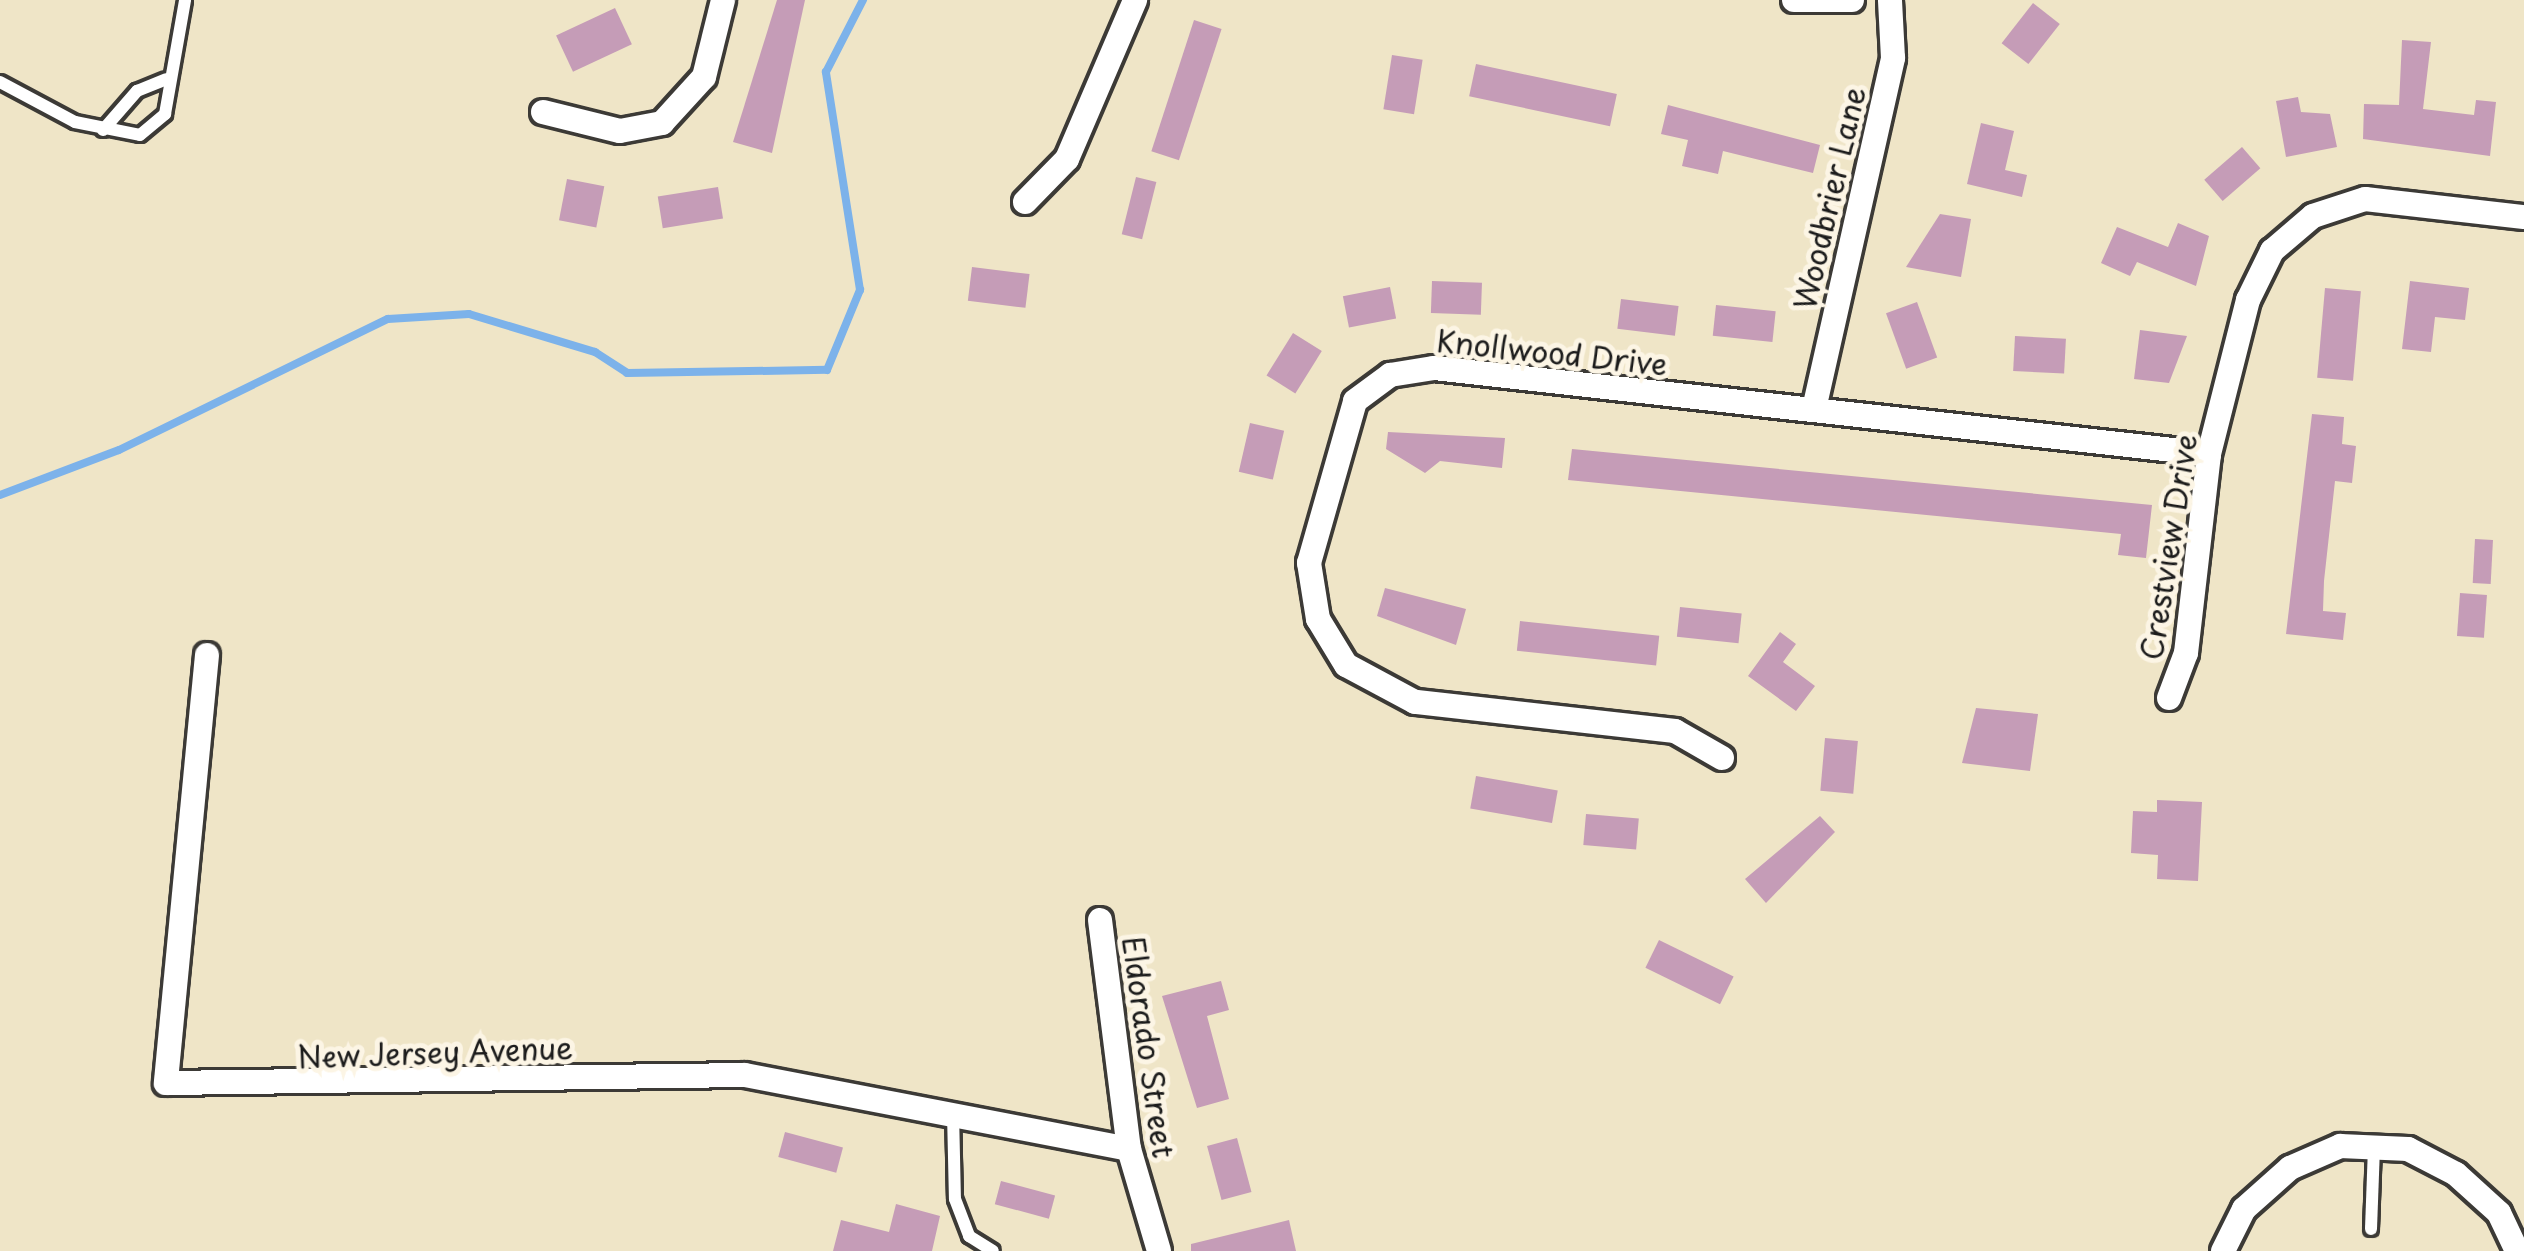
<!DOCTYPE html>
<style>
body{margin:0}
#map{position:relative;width:2524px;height:1251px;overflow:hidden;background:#efe5c7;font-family:"Playpen Sans",sans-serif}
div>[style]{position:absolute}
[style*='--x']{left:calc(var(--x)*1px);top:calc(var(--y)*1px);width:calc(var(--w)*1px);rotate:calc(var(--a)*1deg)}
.stream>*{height:8px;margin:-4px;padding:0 4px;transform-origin:4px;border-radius:4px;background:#7cb2ea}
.building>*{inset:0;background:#c59cb7;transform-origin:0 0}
.roads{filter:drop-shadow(3px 0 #3c3a36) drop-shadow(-3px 0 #3c3a36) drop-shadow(0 3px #3c3a36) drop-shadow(0 -3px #3c3a36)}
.service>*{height:12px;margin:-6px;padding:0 6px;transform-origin:6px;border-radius:6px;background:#fff}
.minor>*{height:24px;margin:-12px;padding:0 12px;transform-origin:12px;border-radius:12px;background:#fff}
span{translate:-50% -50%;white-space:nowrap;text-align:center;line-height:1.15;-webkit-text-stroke:10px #fcf5e5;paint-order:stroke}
.street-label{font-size:30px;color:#1c1c1c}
</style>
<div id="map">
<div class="stream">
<i style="--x:0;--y:495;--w:127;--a:-20.7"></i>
<i style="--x:119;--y:450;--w:299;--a:-26"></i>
<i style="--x:388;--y:319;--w:81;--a:-3.5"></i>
<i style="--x:469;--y:314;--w:132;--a:16.8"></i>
<i style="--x:595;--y:352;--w:38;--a:33"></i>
<i style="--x:627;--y:373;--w:200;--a:-0.9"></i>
<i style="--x:827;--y:370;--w:87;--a:-67.6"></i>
<i style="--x:860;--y:290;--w:221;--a:-98.9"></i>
<i style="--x:826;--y:72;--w:81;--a:-62.8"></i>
</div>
<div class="building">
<i style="clip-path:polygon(777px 0,805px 0,772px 153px,733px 142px)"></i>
<i style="left:2033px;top:3px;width:34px;height:51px;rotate:38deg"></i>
<i style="left:615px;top:8px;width:40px;height:65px;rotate:65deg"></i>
<i style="left:1194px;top:20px;width:29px;height:138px;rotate:18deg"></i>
<i style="clip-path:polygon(2402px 40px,2431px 42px,2423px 109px,2474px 115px,2476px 100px,2496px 102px,2490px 156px,2363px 139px,2364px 104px,2399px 105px)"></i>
<i style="left:1392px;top:55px;width:31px;height:55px;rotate:9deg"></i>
<i style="left:1476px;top:64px;width:144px;height:33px;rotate:12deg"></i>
<i style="clip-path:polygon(2298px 97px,2301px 112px,2330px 114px,2337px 147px,2286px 157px,2276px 101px)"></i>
<i style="clip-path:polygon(1668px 105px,1820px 145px,1813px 173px,1723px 151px,1718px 174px,1682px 166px,1688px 140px,1661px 134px)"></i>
<i style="clip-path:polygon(1981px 123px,2014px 131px,2005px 170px,2027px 175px,2022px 197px,1967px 184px)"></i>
<i style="left:2242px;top:147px;width:28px;height:50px;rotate:49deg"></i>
<i style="left:1136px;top:177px;width:21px;height:59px;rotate:14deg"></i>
<i style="left:567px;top:179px;width:38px;height:42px;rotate:11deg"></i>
<i style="left:718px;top:187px;width:32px;height:61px;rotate:81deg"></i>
<i style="clip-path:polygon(1940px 214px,1971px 219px,1961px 277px,1906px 267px)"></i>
<i style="clip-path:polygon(2178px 223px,2209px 236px,2196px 286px,2137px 262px,2130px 276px,2101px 263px,2117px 227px,2168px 247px)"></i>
<i style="left:972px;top:267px;width:58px;height:34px;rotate:7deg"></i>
<i style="left:1432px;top:281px;width:50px;height:32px;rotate:2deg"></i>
<i style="clip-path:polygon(2410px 281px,2469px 288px,2465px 320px,2435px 317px,2431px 352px,2402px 349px)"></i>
<i style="left:1390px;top:287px;width:32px;height:48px;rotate:79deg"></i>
<i style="left:2325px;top:288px;width:36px;height:90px;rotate:5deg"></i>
<i style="left:1621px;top:299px;width:58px;height:30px;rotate:7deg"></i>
<i style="left:1917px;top:302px;width:59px;height:33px;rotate:70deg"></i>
<i style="left:1716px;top:305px;width:60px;height:31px;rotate:6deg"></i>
<i style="clip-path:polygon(2140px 330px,2187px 336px,2169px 383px,2134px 379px)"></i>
<i style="left:1293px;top:333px;width:34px;height:50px;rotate:32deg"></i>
<i style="left:2015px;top:336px;width:51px;height:35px;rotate:3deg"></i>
<i style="clip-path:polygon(2312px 414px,2344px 417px,2342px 444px,2356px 446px,2352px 483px,2335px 481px,2324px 581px,2323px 611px,2346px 613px,2343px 640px,2286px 634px)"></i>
<i style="left:1250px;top:423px;width:35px;height:50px;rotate:13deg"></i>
<i style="clip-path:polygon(1388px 432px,1505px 438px,1502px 468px,1440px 461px,1425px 473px,1386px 449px)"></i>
<i style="clip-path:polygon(1572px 449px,2152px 505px,2146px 558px,2118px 555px,2121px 534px,1568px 480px)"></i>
<i style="left:2475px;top:539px;width:18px;height:44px;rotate:3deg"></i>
<i style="clip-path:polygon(1385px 588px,1466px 609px,1456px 645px,1377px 616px)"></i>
<i style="left:2460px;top:593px;width:27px;height:43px;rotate:4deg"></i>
<i style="left:1680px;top:607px;width:62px;height:30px;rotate:6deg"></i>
<i style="left:1520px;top:621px;width:140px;height:30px;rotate:6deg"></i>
<i style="clip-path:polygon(1780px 632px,1796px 644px,1783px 662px,1815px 686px,1796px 711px,1748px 676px)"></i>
<i style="clip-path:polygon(1976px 708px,2038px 714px,2030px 771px,1962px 763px)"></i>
<i style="left:1825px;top:738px;width:33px;height:53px;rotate:5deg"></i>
<i style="left:1476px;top:776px;width:83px;height:33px;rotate:10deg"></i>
<i style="clip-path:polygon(2157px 800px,2202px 802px,2198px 881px,2157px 879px,2158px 855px,2131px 853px,2133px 811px,2157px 812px)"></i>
<i style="left:1586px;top:814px;width:53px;height:31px;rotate:5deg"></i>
<i style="clip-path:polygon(1820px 816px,1835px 832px,1766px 903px,1745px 879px)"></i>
<i style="left:1659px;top:940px;width:83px;height:31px;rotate:26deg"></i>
<i style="clip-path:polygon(1221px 981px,1229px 1010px,1207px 1016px,1229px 1099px,1197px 1108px,1162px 996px)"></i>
<i style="left:785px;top:1132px;width:60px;height:26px;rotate:15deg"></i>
<i style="left:1237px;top:1138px;width:56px;height:31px;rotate:75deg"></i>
<i style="left:1001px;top:1181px;width:56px;height:24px;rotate:15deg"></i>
<i style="clip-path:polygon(896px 1204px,940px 1216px,932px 1251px,833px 1251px,841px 1220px,889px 1232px)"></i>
<i style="clip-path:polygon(1289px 1220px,1296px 1251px,1191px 1251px,1191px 1244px)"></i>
</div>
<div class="roads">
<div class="service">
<i style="--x:0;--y:82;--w:85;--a:28.1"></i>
<i style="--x:75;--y:122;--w:66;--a:11.3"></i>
<i style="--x:140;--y:135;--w:33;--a:-40"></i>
<i style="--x:165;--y:114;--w:116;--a:-80"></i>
<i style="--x:103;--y:130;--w:52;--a:-48.9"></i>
<i style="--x:137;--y:91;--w:31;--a:-22"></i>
<i style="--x:953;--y:1113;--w:86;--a:88.7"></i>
<i style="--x:955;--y:1199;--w:40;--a:69"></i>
<i style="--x:969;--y:1236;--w:28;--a:32"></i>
<i style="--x:2371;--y:1229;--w:81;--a:-87.9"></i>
</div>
<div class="minor">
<i style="--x:1794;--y:0;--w:58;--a:0"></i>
<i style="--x:543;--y:112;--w:79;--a:13.9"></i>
<i style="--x:620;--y:131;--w:43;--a:-10.8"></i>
<i style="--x:662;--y:123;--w:62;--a:-47.6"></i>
<i style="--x:704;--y:77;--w:79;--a:-76.1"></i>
<i style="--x:1025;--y:202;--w:60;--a:-45.7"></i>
<i style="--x:1067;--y:159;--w:173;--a:-66.8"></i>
<i style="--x:1814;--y:409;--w:360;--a:-77.3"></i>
<i style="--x:1893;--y:58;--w:58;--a:-93"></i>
<i style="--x:207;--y:655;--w:430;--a:95.5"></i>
<i style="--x:166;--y:1083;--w:579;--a:-0.79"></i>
<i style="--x:745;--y:1075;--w:391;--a:10.9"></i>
<i style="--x:2169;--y:698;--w:48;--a:-69.3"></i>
<i style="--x:2186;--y:653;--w:200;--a:-83.4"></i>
<i style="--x:2209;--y:454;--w:159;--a:-75.8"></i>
<i style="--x:2248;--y:300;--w:55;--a:-63.9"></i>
<i style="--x:2272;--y:251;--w:54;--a:-40.5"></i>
<i style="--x:2313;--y:216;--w:55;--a:-18.1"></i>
<i style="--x:2365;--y:199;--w:160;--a:6.5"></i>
<i style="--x:1722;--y:758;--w:54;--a:-150.1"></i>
<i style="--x:1675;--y:731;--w:262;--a:-173.6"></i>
<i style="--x:1415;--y:702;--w:78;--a:-151.8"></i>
<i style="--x:1346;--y:665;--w:54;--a:-121.3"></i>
<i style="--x:1318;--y:619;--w:57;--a:-99.1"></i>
<i style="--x:1309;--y:563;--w:168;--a:-74.1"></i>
<i style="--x:1355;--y:401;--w:44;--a:-36.6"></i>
<i style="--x:1390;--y:375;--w:45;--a:-9"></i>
<i style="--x:1434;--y:368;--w:780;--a:6.33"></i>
<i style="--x:1100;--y:920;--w:231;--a:82.8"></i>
<i style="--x:1129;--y:1149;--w:106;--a:73.6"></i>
<i style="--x:2223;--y:1251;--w:47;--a:-63.4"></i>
<i style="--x:2244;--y:1209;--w:62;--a:-41.7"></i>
<i style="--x:2290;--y:1168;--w:55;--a:-23.7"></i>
<i style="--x:2340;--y:1146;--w:68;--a:2.5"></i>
<i style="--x:2408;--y:1149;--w:54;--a:27.5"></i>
<i style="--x:2456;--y:1174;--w:58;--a:42.2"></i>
<i style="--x:2499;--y:1213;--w:42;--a:64.7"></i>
</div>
</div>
<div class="street-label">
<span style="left:1829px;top:198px;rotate:-77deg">Woodbrier Lane</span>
<span style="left:1552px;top:352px;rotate:6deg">Knollwood Drive</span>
<span style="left:2168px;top:547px;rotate:-81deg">Crestview Drive</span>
<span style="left:1149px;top:1047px;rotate:82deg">Eldorado Street</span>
<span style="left:435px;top:1052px;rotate:-2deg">New Jersey Avenue</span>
</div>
</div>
